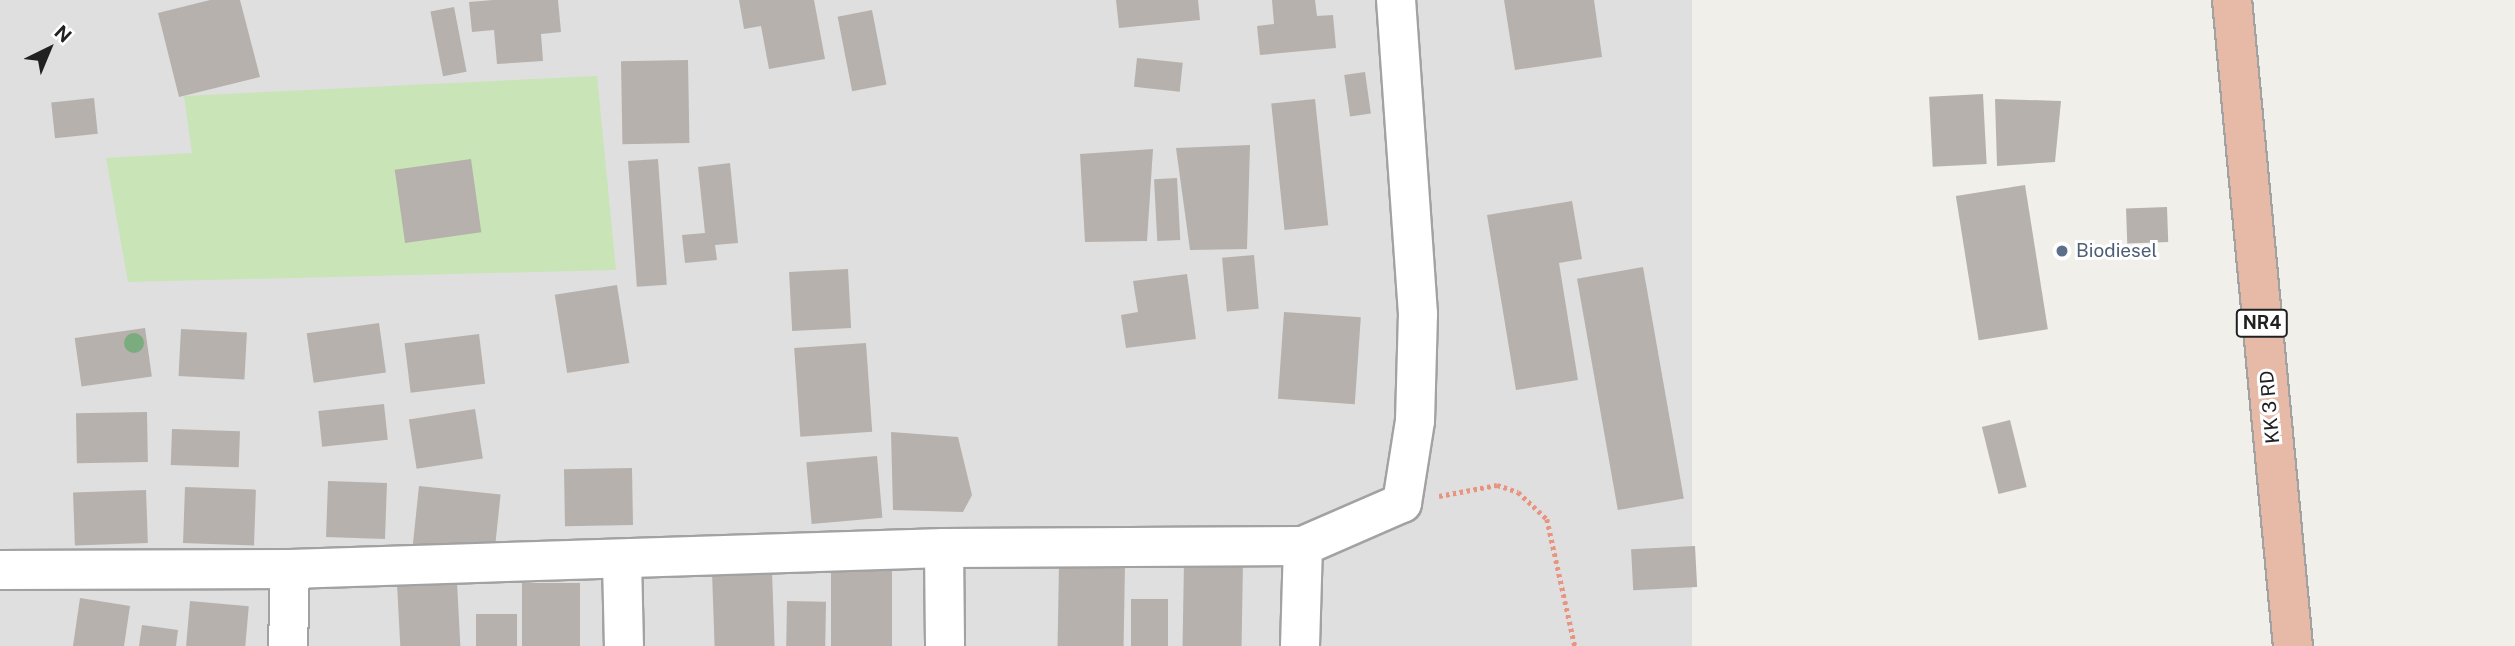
<!DOCTYPE html>
<style>
body{margin:0}
#map{position:relative;width:2515px;height:646px;overflow:hidden;background:#f0efe9;font-family:"Public Sans",sans-serif}
div>[style]{position:absolute}
[style*='--x']{left:calc(var(--x)*1px);top:calc(var(--y)*1px);width:calc(var(--w)*1px);rotate:calc(var(--a)*1deg)}
.residential>*{inset:0;background:#dfdfdf;transform-origin:0 0}
.grass>*{inset:0;background:#c9e4b6}
.building>*{inset:0;background:#b6b1ac;transform-origin:0 0}
.path>*{height:4.5px;margin-top:-2.25px;transform-origin:0;background:repeating-linear-gradient(90deg,#e99481 0 3.5px,transparent 0 7px)}
.roads{filter:drop-shadow(2px 0 #a2a2a2) drop-shadow(-2px 0 #a2a2a2) drop-shadow(0 2px #a2a2a2) drop-shadow(0 -2px #a2a2a2)}
.minor>*{height:38px;margin:-19px;padding:0 19px;transform-origin:19px;border-radius:19px;background:#fff}
.trunk>*{height:38px;margin:-19px;padding:0 19px;transform-origin:19px;border-radius:19px;background:#e7baa8}
.trees>*{width:20px;height:20px;margin:-10px;border-radius:50%;background:#7aac7f}
.dots>*{width:19px;height:19px;translate:-50% -50%;box-sizing:border-box;border:4px solid #fff;border-radius:50%}
span{translate:-50% -50%;white-space:nowrap;text-align:center;line-height:1.15;-webkit-text-stroke:6px #fff;paint-order:stroke}
.shield-label span{padding:2px 5px;background:#fff;border:2px solid;border-radius:5px;-webkit-text-stroke-width:0}
.shield-label{font-size:18px;color:#212121;font-weight:700}
.service-label{font-size:19px;color:#4e5e75}
.left{translate:0 -50%;text-align:left}
.street-label{font-size:19px;color:#212121}
.north{position:absolute;left:14px;top:14px;width:70px;height:70px;-webkit-text-stroke:5px #fff;paint-order:stroke;rotate:43deg;font-size:19px;font-weight:700;line-height:28px;text-align:center;color:#212121}
.north::after{content:'';display:block;margin:auto;width:24px;height:32px;background:#212121;clip-path:polygon(50% 0,100% 100%,50% 72%,0 100%)}
</style>
<div id="map">
<div class="residential">
<i style="left:0;top:0;width:1692px;height:646px"></i>
</div>
<div class="grass">
<i style="clip-path:polygon(597px 76px,616px 270px,128px 282px,106px 158px,192px 153px,184px 96px)"></i>
</div>
<div class="building">
<i style="clip-path:polygon(210px 0,240px 0,260px 77px,179px 97px,158px 13px)"></i>
<i style="clip-path:polygon(493px 0,558px 0,561px 32px,541px 34px,543px 61px,497px 64px,494px 30px,472px 32px,469px 2px)"></i>
<i style="clip-path:polygon(739px 0,814px 0,825px 59px,769px 69px,761px 26px,744px 29px)"></i>
<i style="clip-path:polygon(1116px 0,1198px 0,1200px 20px,1119px 28px)"></i>
<i style="clip-path:polygon(1272px 0,1315px 0,1317px 16px,1333px 15px,1336px 48px,1260px 55px,1257px 26px,1274px 24px)"></i>
<i style="clip-path:polygon(1504px 0,1594px 0,1602px 57px,1515px 70px)"></i>
<i style="left:454px;top:7px;width:66px;height:24px;rotate:79deg"></i>
<i style="left:872px;top:10px;width:76px;height:35px;rotate:79deg"></i>
<i style="left:1137px;top:58px;width:46px;height:29px;rotate:6deg"></i>
<i style="left:688px;top:60px;width:83px;height:67px;rotate:89deg"></i>
<i style="left:1365px;top:72px;width:42px;height:21px;rotate:82deg"></i>
<i style="left:1983px;top:94px;width:70px;height:54px;rotate:87deg"></i>
<i style="left:94px;top:98px;width:36px;height:43px;rotate:84deg"></i>
<i style="left:1315px;top:99px;width:127px;height:44px;rotate:84deg"></i>
<i style="clip-path:polygon(1995px 99px,2061px 101px,2055px 162px,1997px 166px)"></i>
<i style="clip-path:polygon(1250px 145px,1247px 249px,1190px 250px,1176px 148px)"></i>
<i style="clip-path:polygon(1153px 149px,1147px 241px,1085px 242px,1080px 154px)"></i>
<i style="left:471px;top:159px;width:74px;height:77px;rotate:82deg"></i>
<i style="left:658px;top:159px;width:126px;height:30px;rotate:86deg"></i>
<i style="clip-path:polygon(730px 163px,738px 243px,715px 245px,717px 260px,685px 263px,682px 235px,705px 233px,698px 167px)"></i>
<i style="left:1177px;top:178px;width:62px;height:23px;rotate:87deg"></i>
<i style="left:2025px;top:185px;width:146px;height:70px;rotate:81deg"></i>
<i style="clip-path:polygon(1572px 201px,1582px 259px,1559px 263px,1578px 380px,1516px 390px,1487px 215px)"></i>
<i style="left:2167px;top:207px;width:35px;height:41px;rotate:88deg"></i>
<i style="left:1254px;top:255px;width:54px;height:32px;rotate:85deg"></i>
<i style="left:1643px;top:267px;width:235px;height:67px;rotate:80deg"></i>
<i style="left:848px;top:269px;width:59px;height:59px;rotate:87deg"></i>
<i style="clip-path:polygon(1187px 274px,1196px 339px,1126px 348px,1121px 315px,1138px 312px,1133px 281px)"></i>
<i style="left:617px;top:285px;width:79px;height:63px;rotate:81deg"></i>
<i style="left:1284px;top:312px;width:77px;height:87px;rotate:4deg"></i>
<i style="left:379px;top:323px;width:50px;height:73px;rotate:82deg"></i>
<i style="left:145px;top:328px;width:49px;height:71px;rotate:82deg"></i>
<i style="left:181px;top:329px;width:66px;height:47px;rotate:3deg"></i>
<i style="left:479px;top:334px;width:50px;height:75px;rotate:83deg"></i>
<i style="left:866px;top:343px;width:89px;height:72px;rotate:86deg"></i>
<i style="left:384px;top:404px;width:36px;height:66px;rotate:84deg"></i>
<i style="left:475px;top:409px;width:50px;height:67px;rotate:81deg"></i>
<i style="left:147px;top:412px;width:50px;height:71px;rotate:89deg"></i>
<i style="left:2010px;top:420px;width:69px;height:29px;rotate:76deg"></i>
<i style="left:172px;top:429px;width:68px;height:36px;rotate:2deg"></i>
<i style="clip-path:polygon(891px 432px,958px 437px,972px 495px,963px 512px,893px 510px)"></i>
<i style="left:877px;top:456px;width:62px;height:71px;rotate:85deg"></i>
<i style="left:632px;top:468px;width:57px;height:68px;rotate:89deg"></i>
<i style="left:328px;top:481px;width:59px;height:56px;rotate:2deg"></i>
<i style="left:419px;top:486px;width:82px;height:64px;rotate:6deg"></i>
<i style="left:185px;top:487px;width:71px;height:56px;rotate:2deg"></i>
<i style="left:146px;top:490px;width:53px;height:73px;rotate:88deg"></i>
<i style="left:1695px;top:546px;width:41px;height:64px;rotate:87deg"></i>
<i style="left:1184px;top:562px;width:59px;height:84px;rotate:1deg"></i>
<i style="left:1059px;top:563px;width:66px;height:83px;rotate:1deg"></i>
<i style="left:831px;top:569px;width:61px;height:77px"></i>
<i style="left:772px;top:571px;width:75px;height:60px;rotate:88deg"></i>
<i style="left:457px;top:582px;width:64px;height:60px;rotate:87deg"></i>
<i style="left:522px;top:583px;width:58px;height:63px"></i>
<i style="clip-path:polygon(80px 598px,130px 606px,124px 646px,73px 646px)"></i>
<i style="left:1131px;top:599px;width:37px;height:47px"></i>
<i style="left:190px;top:601px;width:59px;height:45px;rotate:5deg"></i>
<i style="left:787px;top:601px;width:39px;height:45px;rotate:1deg"></i>
<i style="left:476px;top:614px;width:41px;height:32px"></i>
<i style="clip-path:polygon(142px 625px,178px 630px,176px 646px,139px 646px)"></i>
</div>
<div class="path">
<i style="--x:1439;--y:496;--w:59;--a:-10.7"></i>
<i style="--x:1497;--y:485;--w:22;--a:18"></i>
<i style="--x:1518;--y:492;--w:40;--a:43"></i>
<i style="--x:1547;--y:519;--w:130;--a:77.6"></i>
</div>
<div class="roads">
<div class="minor">
<i style="--x:944;--y:548;--w:98;--a:89.4"></i>
<i style="--x:622;--y:560;--w:86;--a:88.7"></i>
<i style="--x:0;--y:570;--w:290;--a:-0.2"></i>
<i style="--x:290;--y:569;--w:654;--a:-1.84"></i>
<i style="--x:944;--y:548;--w:359;--a:-0.3"></i>
<i style="--x:1303;--y:546;--w:108;--a:-23.5"></i>
<i style="--x:1402;--y:503;--w:83;--a:-81"></i>
<i style="--x:1415;--y:421;--w:107;--a:-88.4"></i>
<i style="--x:1418;--y:314;--w:315;--a:-94"></i>
<i style="--x:288;--y:646;--w:77;--a:-88.5"></i>
<i style="--x:1300;--y:646;--w:100;--a:-88.3"></i>
</div>
<div class="trunk">
<i style="--x:2232;--y:0;--w:649;--a:84.61"></i>
</div>
</div>
<div class="trees">
<i style="left:134px;top:343px"></i>
</div>
<div class="dots">
<i style="left:2062px;top:251px;background:#5c6f8a"></i>
</div>
<div class="shield-label">
<span style="left:2262px;top:323px">NR4</span>
</div>
<div class="service-label">
<span class="left" style="left:2076px;top:251px">Biodiesel</span>
</div>
<div class="street-label">
<span style="left:2270px;top:407px;rotate:-95deg">KK 3 RD</span>
</div>
<div class="north">N</div>
</div>
